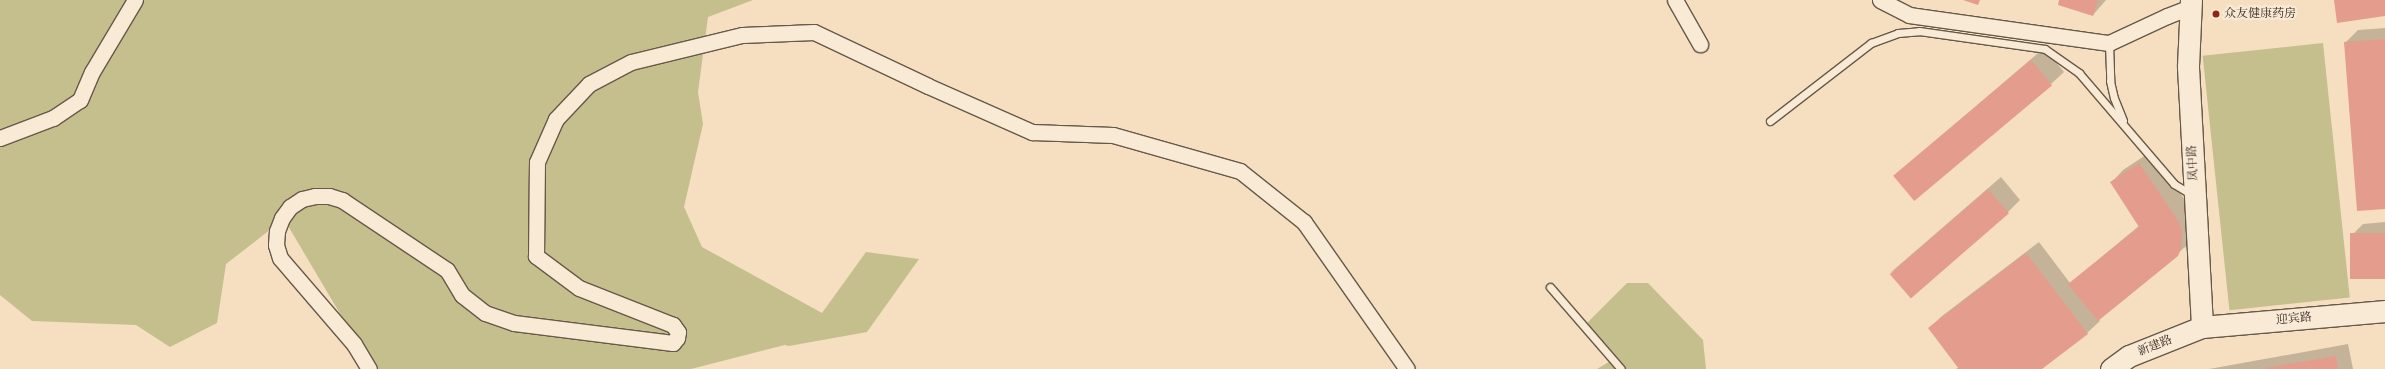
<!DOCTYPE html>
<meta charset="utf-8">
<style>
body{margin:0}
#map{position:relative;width:2385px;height:369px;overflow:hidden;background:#f6dfc0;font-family:"IM FELL Double Pica","Noto Serif SC",serif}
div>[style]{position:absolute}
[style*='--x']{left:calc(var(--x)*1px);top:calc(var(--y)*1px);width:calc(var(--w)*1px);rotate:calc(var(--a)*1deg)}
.green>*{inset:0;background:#c4bf8d;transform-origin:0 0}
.shadow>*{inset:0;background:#0003}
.building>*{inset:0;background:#e49d8d;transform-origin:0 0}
.roads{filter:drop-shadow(1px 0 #675949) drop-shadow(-1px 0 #675949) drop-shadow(0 1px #675949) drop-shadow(0 -1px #675949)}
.lane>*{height:7px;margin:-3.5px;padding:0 3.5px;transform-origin:3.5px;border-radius:3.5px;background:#f9ead6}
.street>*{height:15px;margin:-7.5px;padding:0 7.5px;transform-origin:7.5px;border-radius:7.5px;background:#f9ead6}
.secondary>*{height:21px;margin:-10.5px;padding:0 10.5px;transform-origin:10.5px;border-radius:10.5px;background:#f9ead6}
.dots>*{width:11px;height:11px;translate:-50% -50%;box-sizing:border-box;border:2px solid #f9ead6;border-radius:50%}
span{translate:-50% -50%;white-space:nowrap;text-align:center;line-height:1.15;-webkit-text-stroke:4px #f9ead6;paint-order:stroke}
.poi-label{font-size:12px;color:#372c21}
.left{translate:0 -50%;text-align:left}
.street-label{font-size:12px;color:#372c21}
</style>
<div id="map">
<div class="green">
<i style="clip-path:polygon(0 0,753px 0,708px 17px,698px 92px,703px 124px,684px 207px,702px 247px,822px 313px,866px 252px,919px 259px,867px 332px,789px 346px,785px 345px,691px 369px,363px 369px,355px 339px,284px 219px,226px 264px,217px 323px,170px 347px,136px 325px,32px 321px,0 295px)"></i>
<i style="left:2323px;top:43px;width:256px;height:121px;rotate:84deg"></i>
<i style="clip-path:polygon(1627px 283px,1648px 283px,1703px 340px,1706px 369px,1597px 369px,1617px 357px,1585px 325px)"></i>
</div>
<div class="shadow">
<i style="clip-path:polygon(2060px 0,2106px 0,2093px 15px)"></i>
<i style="clip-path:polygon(2385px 28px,2385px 208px,2345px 43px,2358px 30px)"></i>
<i style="clip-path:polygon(2044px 48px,2064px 72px,2051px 84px,1894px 176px)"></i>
<i style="clip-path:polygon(2152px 151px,2191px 209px,2190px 243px,2098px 319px,2100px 321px,2087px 333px,2040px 369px,1956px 369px,1959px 367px,1929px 328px,1942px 316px,2039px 242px,2070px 283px,2140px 225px,2111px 183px,2123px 170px)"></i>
<i style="clip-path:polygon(2001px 177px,2020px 200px,2008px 212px,1890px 273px)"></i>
<i style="clip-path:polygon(2385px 222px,2385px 278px,2351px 236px,2363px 224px)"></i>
<i style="clip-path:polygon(2348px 344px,2353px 369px,2209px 369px)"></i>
</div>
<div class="building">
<i style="clip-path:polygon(1963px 0,1980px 0,1978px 5px)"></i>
<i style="clip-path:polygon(2059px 0,2098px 0,2093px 16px,2058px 5px)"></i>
<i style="clip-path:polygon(2334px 0,2385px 0,2385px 16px,2337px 23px)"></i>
<i style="clip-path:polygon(2385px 39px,2385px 209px,2357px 211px,2344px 42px)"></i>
<i style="left:2031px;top:60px;width:33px;height:180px;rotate:50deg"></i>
<i style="clip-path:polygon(2139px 163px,2179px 222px,2182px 231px,2181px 249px,2178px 256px,2098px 321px,2068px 284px,2139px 227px,2110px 182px)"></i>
<i style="left:1988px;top:189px;width:32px;height:130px;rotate:49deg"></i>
<i style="left:2385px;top:233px;width:46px;height:35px;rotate:90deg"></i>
<i style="clip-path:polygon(2026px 253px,2088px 334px,2042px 369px,1959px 369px,1928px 328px)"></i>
<i style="clip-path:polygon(2336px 356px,2338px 369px,2266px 369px,2266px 368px)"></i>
</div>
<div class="roads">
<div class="lane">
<i style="--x:2109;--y:43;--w:38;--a:88"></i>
<i style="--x:2110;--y:81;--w:17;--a:77"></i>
<i style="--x:2114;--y:98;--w:24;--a:68"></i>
<i style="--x:1770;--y:121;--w:128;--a:-37.7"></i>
<i style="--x:1871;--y:43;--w:29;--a:-20"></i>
<i style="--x:1898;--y:33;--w:21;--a:-5"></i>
<i style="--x:1919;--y:31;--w:127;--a:8.1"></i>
<i style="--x:2045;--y:49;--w:42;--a:35.2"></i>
<i style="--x:2079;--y:73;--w:146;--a:49.4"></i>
<i style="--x:2174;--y:184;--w:21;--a:31"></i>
<i style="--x:1550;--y:287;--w:108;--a:49.1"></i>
</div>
<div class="street">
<i style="--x:1675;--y:0;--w:51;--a:60.4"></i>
<i style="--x:1880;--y:0;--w:33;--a:27"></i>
<i style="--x:1909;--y:15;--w:202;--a:8"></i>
<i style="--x:2109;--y:43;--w:64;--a:-25"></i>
<i style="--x:2167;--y:16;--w:25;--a:-21"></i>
<i style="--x:0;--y:138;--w:57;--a:-20.7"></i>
<i style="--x:53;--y:118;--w:32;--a:-34"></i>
<i style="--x:80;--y:100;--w:30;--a:-67"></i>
<i style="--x:92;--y:72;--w:84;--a:-59.2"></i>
<i style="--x:369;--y:369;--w:29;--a:-121"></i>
<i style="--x:354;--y:344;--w:113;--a:-130.7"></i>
<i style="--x:280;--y:258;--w:14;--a:-107"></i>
<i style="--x:276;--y:245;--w:14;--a:-86"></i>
<i style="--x:277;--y:231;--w:14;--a:-69"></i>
<i style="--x:282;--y:218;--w:14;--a:-54"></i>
<i style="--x:290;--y:207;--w:14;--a:-34"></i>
<i style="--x:302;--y:199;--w:13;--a:-13"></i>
<i style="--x:315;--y:196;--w:14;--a:0"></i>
<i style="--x:329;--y:196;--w:14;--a:17"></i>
<i style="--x:342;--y:200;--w:126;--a:33.7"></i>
<i style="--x:447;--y:270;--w:29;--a:59"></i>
<i style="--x:462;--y:295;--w:29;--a:38"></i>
<i style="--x:485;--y:313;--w:31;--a:19"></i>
<i style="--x:514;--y:323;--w:160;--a:7.2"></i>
<i style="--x:673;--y:343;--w:6;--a:-51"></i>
<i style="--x:677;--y:338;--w:6;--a:-81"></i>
<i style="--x:678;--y:332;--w:9;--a:-126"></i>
<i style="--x:673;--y:325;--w:101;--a:-158.5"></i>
<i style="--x:579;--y:288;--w:54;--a:-143.3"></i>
<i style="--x:536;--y:256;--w:94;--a:-89.4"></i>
<i style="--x:537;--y:162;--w:47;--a:-66.2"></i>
<i style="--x:556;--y:119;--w:48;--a:-46.7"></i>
<i style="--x:589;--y:84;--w:47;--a:-27.6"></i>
<i style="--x:631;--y:62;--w:114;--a:-13.7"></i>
<i style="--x:742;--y:35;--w:72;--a:-2.4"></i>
<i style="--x:814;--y:32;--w:126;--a:25.3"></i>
<i style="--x:928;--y:86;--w:114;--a:23.9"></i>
<i style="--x:1032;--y:132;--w:81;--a:2.1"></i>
<i style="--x:1113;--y:135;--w:132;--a:15.8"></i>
<i style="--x:1240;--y:171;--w:82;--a:38.6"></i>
<i style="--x:1304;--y:222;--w:179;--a:55"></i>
</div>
<div class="secondary">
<i style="--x:2191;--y:0;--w:67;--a:92.6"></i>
<i style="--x:2188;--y:67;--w:260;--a:86.9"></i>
<i style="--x:2111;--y:369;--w:22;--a:-36"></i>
<i style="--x:2129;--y:356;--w:79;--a:-21.7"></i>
<i style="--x:2202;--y:327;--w:184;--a:-5"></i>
</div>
</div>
<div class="dots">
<i style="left:2216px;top:14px;background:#8f2418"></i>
</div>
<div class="poi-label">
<span class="left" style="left:2224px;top:14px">众友健康药房</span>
</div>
<div class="street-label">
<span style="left:2193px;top:163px;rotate:-93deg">凤中路</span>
<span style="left:2294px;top:319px;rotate:-5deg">迎宾路</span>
<span style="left:2155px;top:346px;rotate:-22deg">新建路</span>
</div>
</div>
